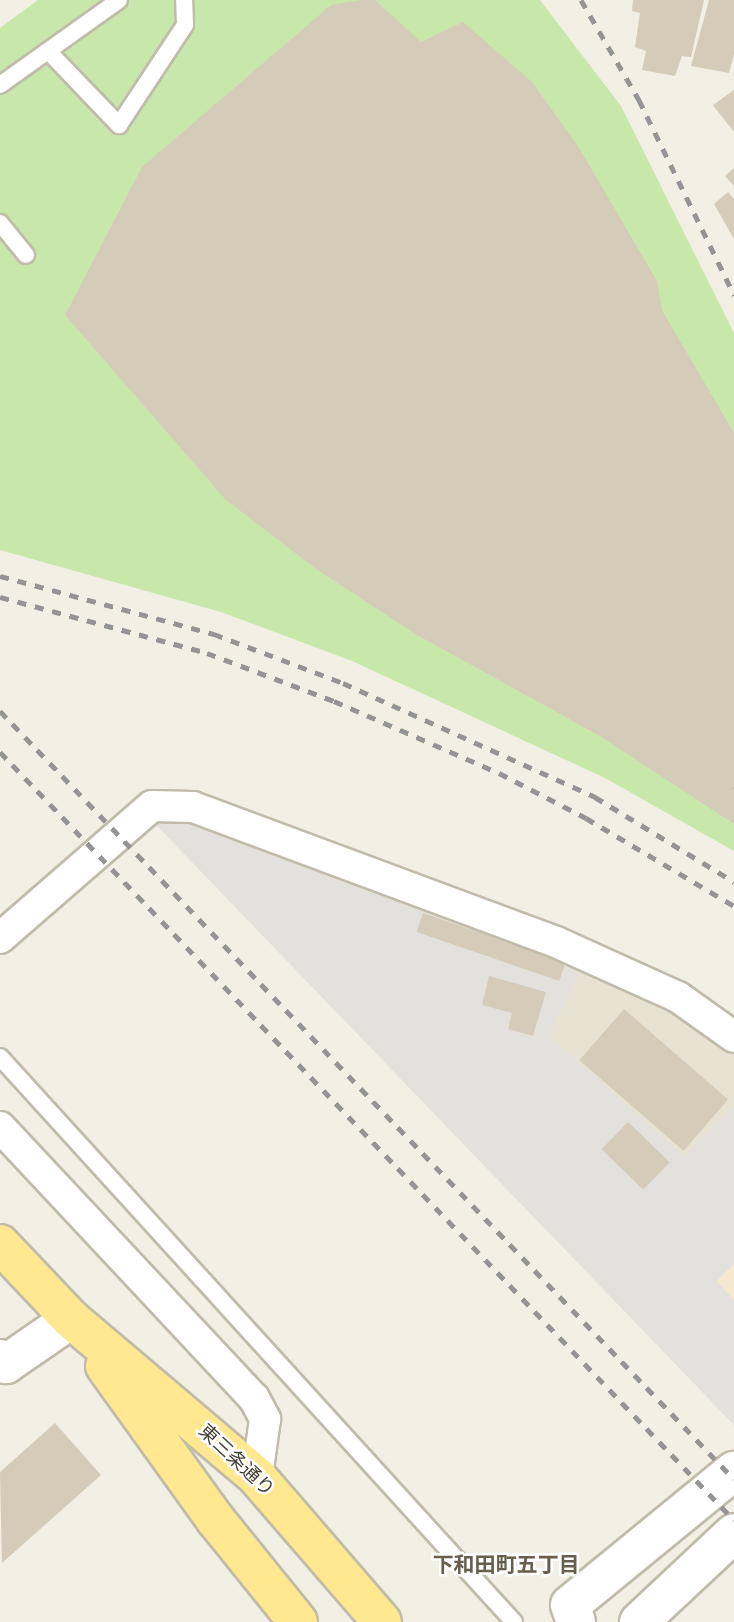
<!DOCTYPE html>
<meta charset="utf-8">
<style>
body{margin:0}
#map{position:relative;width:734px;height:1622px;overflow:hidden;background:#f2efe4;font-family:"Sofia Sans Condensed","Noto Sans JP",sans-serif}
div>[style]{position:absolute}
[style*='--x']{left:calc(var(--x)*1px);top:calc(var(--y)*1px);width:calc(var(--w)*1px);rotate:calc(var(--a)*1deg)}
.residential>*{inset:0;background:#e7e2d2}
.commercial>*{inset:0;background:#f6e8ce}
.green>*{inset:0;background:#c8e8ab}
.parking>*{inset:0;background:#e3e1dc}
.building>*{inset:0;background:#d4ccb9;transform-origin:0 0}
.path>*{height:4.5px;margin-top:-2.25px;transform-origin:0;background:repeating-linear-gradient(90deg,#c0b597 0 3.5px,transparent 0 7px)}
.roads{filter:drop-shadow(2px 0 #c1bba9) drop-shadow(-2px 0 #c1bba9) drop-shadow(0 2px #c1bba9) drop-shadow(0 -2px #c1bba9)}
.service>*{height:16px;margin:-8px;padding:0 8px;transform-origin:8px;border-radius:8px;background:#fff}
.minor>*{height:30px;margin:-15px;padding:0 15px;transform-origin:15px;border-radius:15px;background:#fff}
.tertiary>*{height:38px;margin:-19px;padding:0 19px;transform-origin:19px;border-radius:19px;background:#fff}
.primary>*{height:38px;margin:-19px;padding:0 19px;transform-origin:19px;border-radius:19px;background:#ffe890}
.rail>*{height:5px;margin-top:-2.5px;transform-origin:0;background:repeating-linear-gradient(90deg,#949494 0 9px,transparent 0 18px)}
span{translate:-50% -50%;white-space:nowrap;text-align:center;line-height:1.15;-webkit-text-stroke:5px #fff;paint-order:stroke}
.street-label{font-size:19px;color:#453f34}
.neighbourhood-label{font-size:21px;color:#685e4b;font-weight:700}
</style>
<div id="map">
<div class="residential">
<i style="clip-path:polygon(582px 965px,666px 1008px,734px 1055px,734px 1106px,685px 1157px,548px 1036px)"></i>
</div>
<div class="commercial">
<i style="clip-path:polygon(734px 1263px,734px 1300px,717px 1281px)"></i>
</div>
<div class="green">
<i style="clip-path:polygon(38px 0,540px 0,621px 106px,734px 333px,734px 851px,605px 778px,352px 661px,221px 612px,0 550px,0 28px)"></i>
</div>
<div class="parking">
<i style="clip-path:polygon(167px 816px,582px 965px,549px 1036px,684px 1156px,734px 1106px,734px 1263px,717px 1281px,734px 1300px,734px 1425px,156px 825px)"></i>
</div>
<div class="building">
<i style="clip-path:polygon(360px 0,375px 0,421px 42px,463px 22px,532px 82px,578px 146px,657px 281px,662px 310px,734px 433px,734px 824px,600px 736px,417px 635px,316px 569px,225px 499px,65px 315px,142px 167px,331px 5px)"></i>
<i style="clip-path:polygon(633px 0,704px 0,691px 57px,682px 56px,675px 76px,642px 70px,646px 51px,635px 47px,640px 13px,632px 11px)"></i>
<i style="clip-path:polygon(709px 0,734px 0,734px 54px,729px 73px,691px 66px)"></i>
<i style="clip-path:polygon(734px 90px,734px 132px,713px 105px)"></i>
<i style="clip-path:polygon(734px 168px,734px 186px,725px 176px)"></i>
<i style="clip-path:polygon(728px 192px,734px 199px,734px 239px,714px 204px)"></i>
<i style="left:423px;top:913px;width:151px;height:20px;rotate:19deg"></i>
<i style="clip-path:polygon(489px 976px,546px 992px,533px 1036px,508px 1029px,512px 1013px,482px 1005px)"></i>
<i style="left:624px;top:1009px;width:138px;height:68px;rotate:41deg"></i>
<i style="left:628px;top:1122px;width:58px;height:38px;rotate:44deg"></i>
<i style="clip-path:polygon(55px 1423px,101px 1475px,2px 1563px,0 1472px)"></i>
</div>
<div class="path">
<i style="--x:733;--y:787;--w:1;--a:45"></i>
</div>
<div class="roads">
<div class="service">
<i style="--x:48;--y:51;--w:103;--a:46.2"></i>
<i style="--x:119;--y:125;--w:120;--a:-56.6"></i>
<i style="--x:185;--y:25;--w:25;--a:-92"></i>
<i style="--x:0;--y:85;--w:146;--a:-35.5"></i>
<i style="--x:0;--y:223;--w:41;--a:50.9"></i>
<i style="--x:0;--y:1057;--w:764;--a:47.71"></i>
</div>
<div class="minor">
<i style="--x:0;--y:938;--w:201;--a:-41"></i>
<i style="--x:152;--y:806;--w:41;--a:1.4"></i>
<i style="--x:193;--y:807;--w:387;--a:20.4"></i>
<i style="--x:556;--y:942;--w:134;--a:24.3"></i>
<i style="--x:678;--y:997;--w:69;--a:35.5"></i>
<i style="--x:0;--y:1127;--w:371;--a:46.9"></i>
<i style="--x:254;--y:1398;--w:24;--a:62"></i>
<i style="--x:265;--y:1419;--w:59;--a:97.9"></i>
</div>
<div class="tertiary">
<i style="--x:0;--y:1359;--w:8;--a:40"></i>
<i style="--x:6;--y:1364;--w:79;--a:-34.7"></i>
<i style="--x:576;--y:1622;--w:18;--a:-109"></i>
<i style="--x:570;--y:1605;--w:212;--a:-39.3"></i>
<i style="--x:639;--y:1622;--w:130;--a:-43.1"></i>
</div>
<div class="primary">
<i style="--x:0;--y:1244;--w:103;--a:46.6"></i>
<i style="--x:71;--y:1319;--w:244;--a:40.3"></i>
<i style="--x:257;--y:1477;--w:191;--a:49.2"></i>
<i style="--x:105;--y:1366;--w:188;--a:54.3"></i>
<i style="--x:215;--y:1519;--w:132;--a:51.1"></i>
</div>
</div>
<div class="rail">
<i style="--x:581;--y:0;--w:116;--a:59.9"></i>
<i style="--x:639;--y:100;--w:217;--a:64"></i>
<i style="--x:0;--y:576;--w:222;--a:15.2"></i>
<i style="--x:214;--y:634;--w:138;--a:20.8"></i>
<i style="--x:343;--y:683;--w:277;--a:24.3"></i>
<i style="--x:595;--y:797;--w:163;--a:31.4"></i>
<i style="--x:0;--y:597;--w:214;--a:15.1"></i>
<i style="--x:207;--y:653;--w:136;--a:20.7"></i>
<i style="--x:334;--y:701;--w:180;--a:23.6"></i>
<i style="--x:499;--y:773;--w:98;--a:27.3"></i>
<i style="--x:586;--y:818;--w:172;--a:30.7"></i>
<i style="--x:0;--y:711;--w:1062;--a:46.3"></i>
<i style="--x:0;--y:752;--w:1062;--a:46.3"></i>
</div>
<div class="street-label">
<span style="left:236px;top:1461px;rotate:43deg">東三条通り</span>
</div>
<div class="neighbourhood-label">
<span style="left:506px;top:1566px">下和田町五丁目</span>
</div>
</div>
